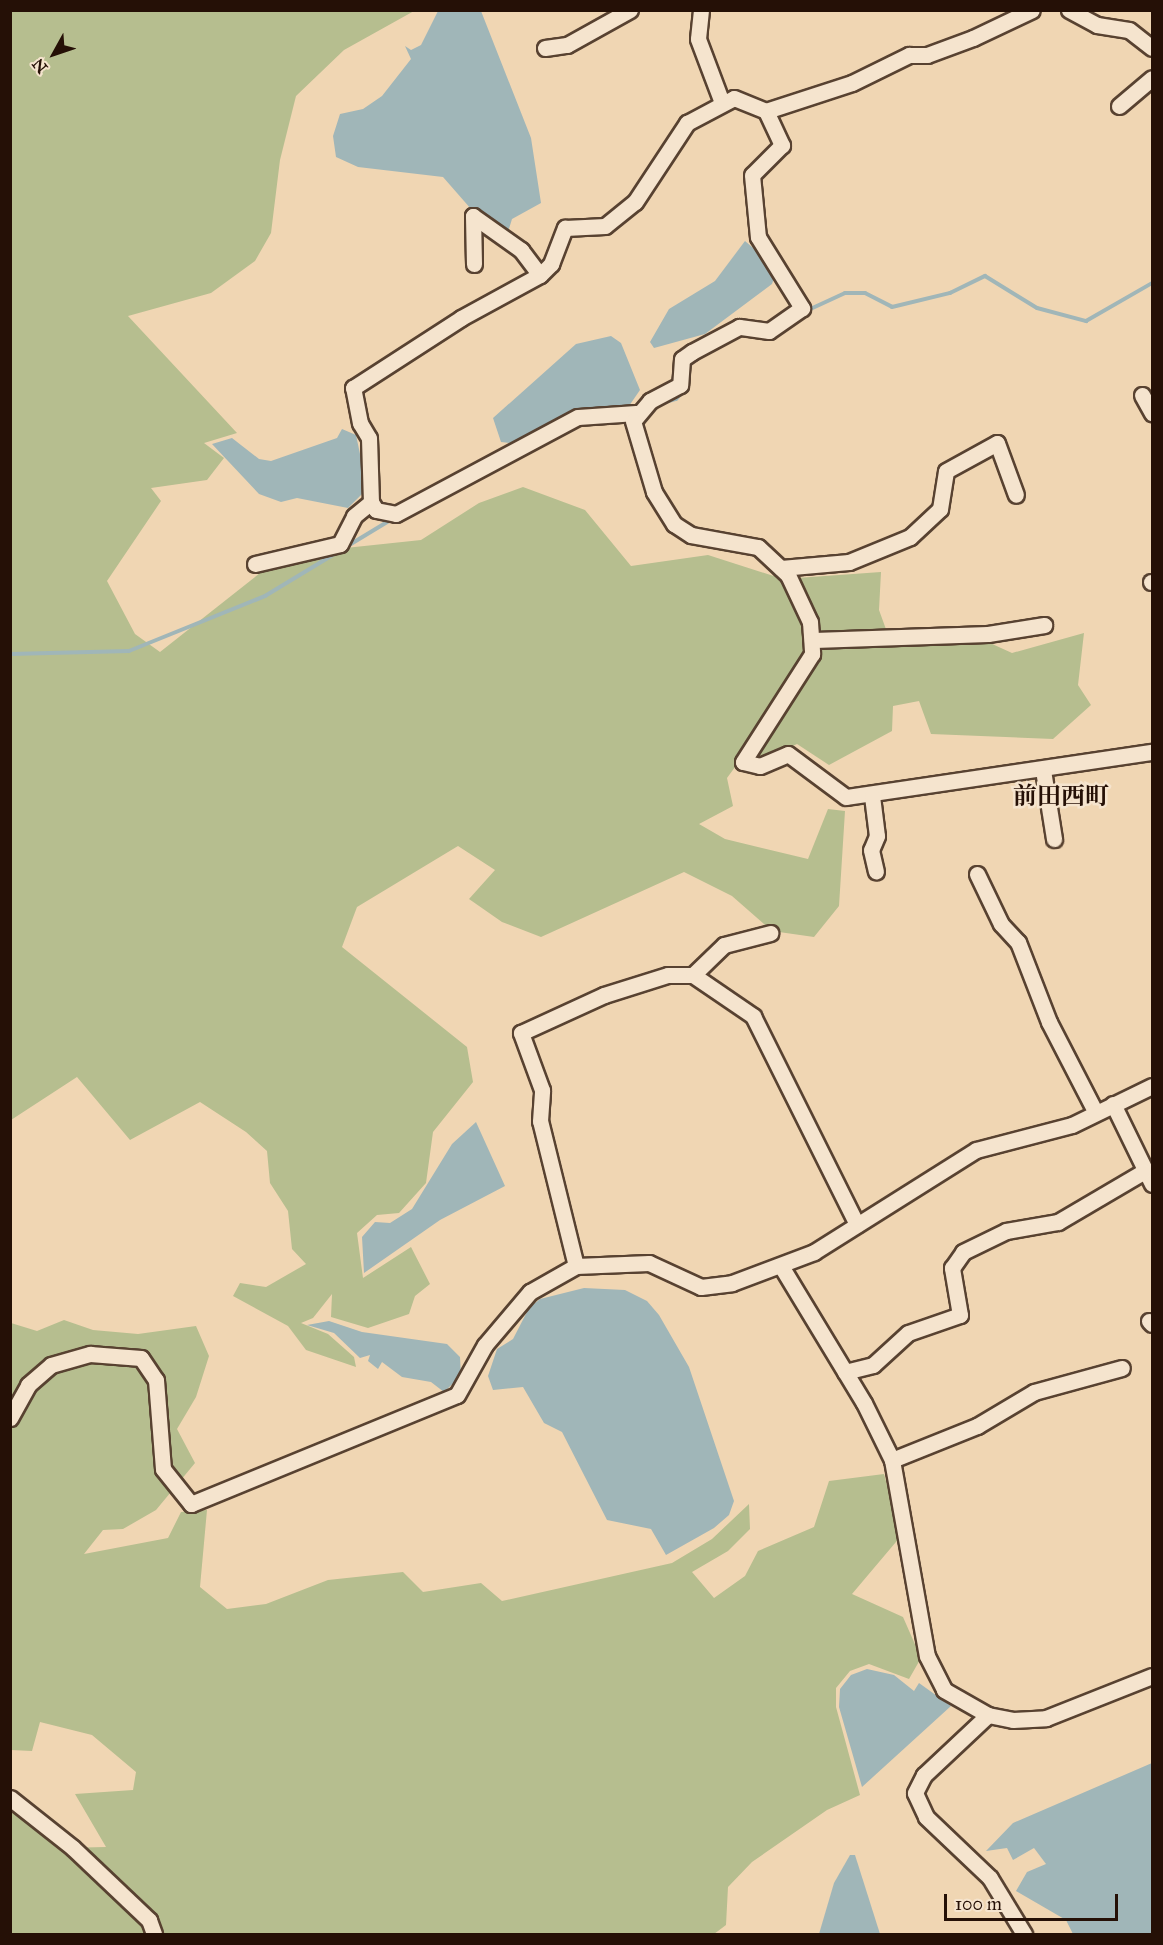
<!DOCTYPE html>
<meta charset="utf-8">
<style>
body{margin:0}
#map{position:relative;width:1163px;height:1945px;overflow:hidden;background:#f0d6b3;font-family:"IM FELL Great Primer","Noto Serif JP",serif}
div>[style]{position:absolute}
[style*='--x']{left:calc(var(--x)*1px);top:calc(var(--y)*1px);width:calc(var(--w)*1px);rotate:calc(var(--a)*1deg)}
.green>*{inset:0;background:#b6be8f}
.water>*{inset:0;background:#a0b6b8}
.stream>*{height:4px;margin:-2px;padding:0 2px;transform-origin:2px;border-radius:2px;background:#a0b6b8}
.roads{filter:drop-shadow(2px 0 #584231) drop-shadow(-2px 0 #584231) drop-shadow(0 2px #584231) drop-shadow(0 -2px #584231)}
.minor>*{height:15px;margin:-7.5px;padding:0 7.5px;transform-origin:7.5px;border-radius:7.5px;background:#f5e4ce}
span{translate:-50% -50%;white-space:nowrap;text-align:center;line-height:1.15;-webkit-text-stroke:5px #f5e4ce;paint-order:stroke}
.quarter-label{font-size:24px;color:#251006;font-weight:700}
.frame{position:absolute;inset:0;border:12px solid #251006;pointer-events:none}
.north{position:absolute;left:24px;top:24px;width:60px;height:60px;-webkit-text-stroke:4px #f5e4ce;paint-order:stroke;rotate:230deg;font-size:16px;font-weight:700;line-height:24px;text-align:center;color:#251006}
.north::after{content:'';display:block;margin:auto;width:21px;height:27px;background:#251006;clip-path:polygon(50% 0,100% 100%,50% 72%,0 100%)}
.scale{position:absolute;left:944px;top:1894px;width:174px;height:27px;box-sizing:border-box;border:3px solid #251006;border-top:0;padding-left:8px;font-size:18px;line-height:21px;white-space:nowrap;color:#251006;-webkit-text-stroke:4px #f5e4ce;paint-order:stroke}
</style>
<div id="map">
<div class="green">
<i style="clip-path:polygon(11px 11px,414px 11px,344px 50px,296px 96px,280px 160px,271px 233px,255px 261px,211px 293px,128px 316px,237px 433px,204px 443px,224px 458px,207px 480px,151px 488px,161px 501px,107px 581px,135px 634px,160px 652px,260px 573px,336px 549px,421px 540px,479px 503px,523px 487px,585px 510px,631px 566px,708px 555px,783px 579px,881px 572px,879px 610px,891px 643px,979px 638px,1012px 653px,1084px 633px,1078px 685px,1091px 705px,1053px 739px,931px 734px,919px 701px,893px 706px,892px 731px,829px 765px,797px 744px,763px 760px,738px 763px,727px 778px,733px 806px,699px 824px,725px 839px,808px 859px,828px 809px,845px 811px,839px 906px,814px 937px,772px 931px,732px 896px,684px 872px,541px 937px,502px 922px,469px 899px,495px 870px,458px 846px,357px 907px,342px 947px,467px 1047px,473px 1082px,433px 1132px,426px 1183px,399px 1213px,377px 1215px,357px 1233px,363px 1278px,411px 1247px,430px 1284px,415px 1296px,409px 1314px,368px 1328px,331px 1317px,332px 1294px,313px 1318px,301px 1323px,328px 1334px,354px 1357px,356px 1367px,306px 1350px,288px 1326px,233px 1296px,240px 1283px,266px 1287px,306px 1264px,292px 1249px,288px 1211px,270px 1183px,267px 1151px,246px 1132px,200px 1102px,130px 1140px,77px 1077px,11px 1120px)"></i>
<i style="clip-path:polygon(64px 1320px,93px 1330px,138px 1334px,196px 1326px,209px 1356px,196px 1397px,177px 1429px,195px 1463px,156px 1510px,123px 1529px,103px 1530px,84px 1554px,168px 1538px,181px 1512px,207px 1510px,200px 1587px,227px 1609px,266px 1604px,328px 1580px,403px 1572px,423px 1592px,481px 1583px,502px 1601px,672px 1563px,712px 1539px,749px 1504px,750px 1529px,728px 1551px,692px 1572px,714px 1598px,745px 1576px,758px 1551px,814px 1527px,829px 1481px,884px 1474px,901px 1536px,852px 1594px,903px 1617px,921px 1658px,909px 1679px,869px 1664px,850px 1671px,836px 1688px,836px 1707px,860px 1795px,827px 1810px,752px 1862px,728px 1887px,726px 1925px,714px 1934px,11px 1934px,10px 1807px,62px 1848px,106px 1847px,75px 1794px,133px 1790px,136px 1772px,92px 1735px,40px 1722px,32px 1751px,11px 1750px,11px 1323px,37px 1331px)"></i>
</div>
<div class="water">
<i style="clip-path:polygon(438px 11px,481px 11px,531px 138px,541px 203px,512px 219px,508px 232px,471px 209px,443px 177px,358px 167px,336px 157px,333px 136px,340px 114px,363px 109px,382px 96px,411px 59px,405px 46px,411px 50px,421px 45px)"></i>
<i style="clip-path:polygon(745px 241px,765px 258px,775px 275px,772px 284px,705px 334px,654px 348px,650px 342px,669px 309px,715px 281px)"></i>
<i style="clip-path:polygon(611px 336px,621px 343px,640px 390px,629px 406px,575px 411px,511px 443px,501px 442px,493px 418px,576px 344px)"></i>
<i style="clip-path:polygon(342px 429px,356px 435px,364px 473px,362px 494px,348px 508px,297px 498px,281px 502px,259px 494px,212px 444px,232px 438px,259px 459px,271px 461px,337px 438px)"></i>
<i style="clip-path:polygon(476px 1122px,505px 1186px,440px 1220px,364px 1273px,362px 1237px,375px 1222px,390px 1223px,412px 1209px,452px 1144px)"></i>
<i style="clip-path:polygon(584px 1288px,625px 1290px,647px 1301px,659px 1315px,689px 1367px,734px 1501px,729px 1515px,714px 1528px,666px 1555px,651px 1529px,607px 1520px,562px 1432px,544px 1423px,523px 1387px,493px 1390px,488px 1376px,497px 1349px,513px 1339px,529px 1308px,540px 1299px)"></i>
<i style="clip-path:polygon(329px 1321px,362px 1332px,447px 1344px,460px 1357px,461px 1376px,444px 1392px,431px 1382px,402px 1377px,382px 1362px,378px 1369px,368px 1361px,370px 1355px,360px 1358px,334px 1333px,307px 1325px)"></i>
<i style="clip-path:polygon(867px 1669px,894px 1675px,914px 1691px,919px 1683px,951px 1706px,862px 1787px,839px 1707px,840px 1689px,851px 1675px)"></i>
<i style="clip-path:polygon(1152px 1763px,1152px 1934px,1073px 1934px,1066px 1920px,1016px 1891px,1027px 1872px,1046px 1864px,1034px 1848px,1013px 1860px,1007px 1848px,986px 1851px,1013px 1823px)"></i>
<i style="clip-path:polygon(850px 1855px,855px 1855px,880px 1934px,819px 1934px,834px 1883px)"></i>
</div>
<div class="stream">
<i style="--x:806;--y:311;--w:43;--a:-24.8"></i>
<i style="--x:845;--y:293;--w:20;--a:0"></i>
<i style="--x:865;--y:293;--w:30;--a:27"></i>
<i style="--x:892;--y:307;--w:60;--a:-13.6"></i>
<i style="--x:950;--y:293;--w:39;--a:-26"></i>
<i style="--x:985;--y:276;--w:61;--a:31.6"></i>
<i style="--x:1037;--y:308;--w:51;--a:14.9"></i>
<i style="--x:1086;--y:321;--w:76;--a:-29.9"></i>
<i style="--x:658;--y:404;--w:19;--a:-16"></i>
<i style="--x:676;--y:399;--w:13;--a:-48"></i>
<i style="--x:10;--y:654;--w:119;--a:-1.4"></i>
<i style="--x:129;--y:651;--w:147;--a:-22"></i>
<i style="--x:265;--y:596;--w:151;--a:-31.2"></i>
</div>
<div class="roads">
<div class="minor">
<i style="--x:701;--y:10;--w:29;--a:96"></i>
<i style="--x:698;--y:39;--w:65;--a:69.3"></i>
<i style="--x:1069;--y:10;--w:32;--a:28"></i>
<i style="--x:1097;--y:25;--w:32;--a:9"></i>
<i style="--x:1129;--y:30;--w:29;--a:38"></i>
<i style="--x:545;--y:48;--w:22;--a:-8"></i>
<i style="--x:567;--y:45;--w:72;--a:-29.1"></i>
<i style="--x:1119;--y:106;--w:43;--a:-40.3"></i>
<i style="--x:766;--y:111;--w:90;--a:-18"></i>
<i style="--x:852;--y:83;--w:64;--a:-26.2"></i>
<i style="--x:909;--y:55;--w:18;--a:0"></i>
<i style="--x:927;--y:55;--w:49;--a:-20.3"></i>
<i style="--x:973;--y:38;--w:65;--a:-25.4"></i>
<i style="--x:474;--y:264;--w:48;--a:-91.2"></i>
<i style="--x:473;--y:216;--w:59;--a:35.3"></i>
<i style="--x:521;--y:250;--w:31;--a:53"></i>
<i style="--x:1142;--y:395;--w:21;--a:61"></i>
<i style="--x:371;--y:502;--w:9;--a:58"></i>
<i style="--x:376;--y:510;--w:20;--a:11"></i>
<i style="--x:396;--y:514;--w:206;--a:-28.1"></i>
<i style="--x:578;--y:417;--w:58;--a:-3.9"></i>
<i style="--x:255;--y:564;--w:87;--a:-13.2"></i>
<i style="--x:340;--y:544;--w:31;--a:-63"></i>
<i style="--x:354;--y:516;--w:22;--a:-39"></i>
<i style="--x:371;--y:502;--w:64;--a:-91.8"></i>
<i style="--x:369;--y:438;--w:17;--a:-121"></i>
<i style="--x:360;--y:423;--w:36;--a:-101"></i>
<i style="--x:353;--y:388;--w:129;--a:-32.9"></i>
<i style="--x:461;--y:318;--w:90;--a:-28.6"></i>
<i style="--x:540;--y:275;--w:16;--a:-45"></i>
<i style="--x:551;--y:264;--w:39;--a:-69"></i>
<i style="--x:565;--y:228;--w:40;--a:-2.9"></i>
<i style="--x:605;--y:226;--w:38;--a:-39"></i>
<i style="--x:635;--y:202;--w:95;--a:-56.6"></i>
<i style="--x:687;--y:123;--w:53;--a:-28"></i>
<i style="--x:734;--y:98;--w:35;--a:22"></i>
<i style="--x:766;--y:111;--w:38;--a:65"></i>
<i style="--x:782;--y:145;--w:42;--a:135"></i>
<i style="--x:752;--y:175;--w:62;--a:84.5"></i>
<i style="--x:758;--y:237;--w:84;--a:58.2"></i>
<i style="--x:802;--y:308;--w:40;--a:145.1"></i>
<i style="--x:769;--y:331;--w:30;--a:-172"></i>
<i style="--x:739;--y:327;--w:53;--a:152"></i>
<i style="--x:692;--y:352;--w:12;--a:145"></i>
<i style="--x:682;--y:359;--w:26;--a:94"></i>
<i style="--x:680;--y:385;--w:34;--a:152"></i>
<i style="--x:650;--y:401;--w:26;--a:130"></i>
<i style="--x:633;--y:421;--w:74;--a:73.5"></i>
<i style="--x:654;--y:492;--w:38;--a:58"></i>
<i style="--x:674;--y:524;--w:20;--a:33"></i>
<i style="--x:691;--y:535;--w:68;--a:10.2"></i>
<i style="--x:758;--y:547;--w:41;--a:43"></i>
<i style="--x:788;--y:575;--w:52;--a:64.9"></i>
<i style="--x:810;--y:622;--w:32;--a:86"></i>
<i style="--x:812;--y:654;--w:128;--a:122.6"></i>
<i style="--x:743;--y:762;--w:17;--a:13"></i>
<i style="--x:760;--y:766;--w:30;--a:-23"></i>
<i style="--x:788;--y:754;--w:72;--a:36.6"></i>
<i style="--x:846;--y:797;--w:309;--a:-8.4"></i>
<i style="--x:781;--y:568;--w:68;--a:-5"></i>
<i style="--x:849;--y:562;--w:66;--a:-22.3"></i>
<i style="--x:910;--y:537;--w:41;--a:-43"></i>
<i style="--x:940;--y:509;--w:38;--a:-81"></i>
<i style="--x:946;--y:471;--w:58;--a:-28.8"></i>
<i style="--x:997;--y:443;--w:55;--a:69.9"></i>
<i style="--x:1151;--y:582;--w:1;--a:0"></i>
<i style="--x:814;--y:640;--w:174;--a:-2"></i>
<i style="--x:988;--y:634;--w:57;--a:-9.1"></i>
<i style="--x:1043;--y:770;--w:70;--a:80.9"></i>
<i style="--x:872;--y:796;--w:40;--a:82.9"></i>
<i style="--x:877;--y:836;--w:15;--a:113"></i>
<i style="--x:871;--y:850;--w:22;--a:77"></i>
<i style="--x:977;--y:874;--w:55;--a:64.4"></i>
<i style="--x:1001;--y:924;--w:25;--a:47"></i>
<i style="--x:1018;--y:942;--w:86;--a:68.8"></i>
<i style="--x:1049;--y:1022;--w:102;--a:62.7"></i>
<i style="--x:693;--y:975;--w:73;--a:34.3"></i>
<i style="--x:753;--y:1016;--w:233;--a:63.5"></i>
<i style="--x:1113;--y:1104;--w:89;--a:64"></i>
<i style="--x:576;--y:1266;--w:149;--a:-103.9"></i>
<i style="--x:540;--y:1121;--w:31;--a:-86"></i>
<i style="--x:542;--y:1090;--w:61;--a:-110.2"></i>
<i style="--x:521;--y:1033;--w:91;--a:-24.6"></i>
<i style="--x:604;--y:995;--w:67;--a:-17.4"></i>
<i style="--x:668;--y:975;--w:25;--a:0"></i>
<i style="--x:693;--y:975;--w:43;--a:-44.1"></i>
<i style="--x:724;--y:945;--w:48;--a:-14.6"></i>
<i style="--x:781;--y:1266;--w:160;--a:58.8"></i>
<i style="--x:864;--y:1403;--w:64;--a:63.8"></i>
<i style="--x:892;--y:1460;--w:199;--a:79.9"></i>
<i style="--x:927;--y:1656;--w:38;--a:63"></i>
<i style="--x:944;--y:1690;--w:51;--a:29.6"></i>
<i style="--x:988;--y:1715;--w:25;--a:11"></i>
<i style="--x:1013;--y:1720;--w:33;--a:-3"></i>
<i style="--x:1046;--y:1718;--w:114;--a:-21.6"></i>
<i style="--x:1149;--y:1321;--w:4;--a:45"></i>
<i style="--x:845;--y:1372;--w:29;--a:-14"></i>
<i style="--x:873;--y:1365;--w:47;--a:-42.4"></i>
<i style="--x:908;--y:1333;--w:55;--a:-19.1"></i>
<i style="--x:960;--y:1315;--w:48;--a:-99.7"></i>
<i style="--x:952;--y:1268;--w:19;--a:-55"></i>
<i style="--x:963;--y:1252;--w:48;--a:-26"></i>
<i style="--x:1006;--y:1231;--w:53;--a:-9.8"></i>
<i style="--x:1058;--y:1222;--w:99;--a:-30.5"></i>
<i style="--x:10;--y:1418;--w:38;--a:-61"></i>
<i style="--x:28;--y:1385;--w:30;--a:-41"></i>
<i style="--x:51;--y:1365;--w:41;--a:-15.8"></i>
<i style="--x:90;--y:1354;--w:51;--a:4.5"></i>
<i style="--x:141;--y:1358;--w:27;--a:56"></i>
<i style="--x:156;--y:1380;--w:89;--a:85.5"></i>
<i style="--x:163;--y:1469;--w:45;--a:51.3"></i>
<i style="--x:191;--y:1504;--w:287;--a:-22.3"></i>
<i style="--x:457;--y:1395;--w:57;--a:-60.8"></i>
<i style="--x:485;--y:1345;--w:70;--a:-49.7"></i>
<i style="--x:530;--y:1292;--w:53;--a:-29.5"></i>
<i style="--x:576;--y:1266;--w:73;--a:-2.4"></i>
<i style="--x:649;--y:1263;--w:57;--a:24.8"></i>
<i style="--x:701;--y:1287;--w:31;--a:-7"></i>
<i style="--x:732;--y:1283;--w:88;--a:-20.7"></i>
<i style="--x:814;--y:1252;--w:191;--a:-32.2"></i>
<i style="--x:976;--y:1150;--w:99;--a:-14.6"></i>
<i style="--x:1072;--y:1125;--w:89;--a:-26"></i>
<i style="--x:892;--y:1460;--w:92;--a:-21.8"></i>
<i style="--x:977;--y:1426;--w:66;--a:-30.8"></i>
<i style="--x:1034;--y:1392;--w:91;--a:-15.3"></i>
<i style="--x:988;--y:1715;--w:88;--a:136.8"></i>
<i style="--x:924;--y:1775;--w:20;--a:117"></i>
<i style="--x:915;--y:1793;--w:26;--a:65"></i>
<i style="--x:926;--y:1817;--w:88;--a:43.6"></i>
<i style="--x:990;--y:1878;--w:66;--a:58.7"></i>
<i style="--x:10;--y:1798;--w:80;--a:38.4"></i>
<i style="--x:73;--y:1848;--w:105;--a:43.5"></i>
<i style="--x:149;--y:1920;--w:15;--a:70"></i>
</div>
</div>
<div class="quarter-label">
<span style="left:1061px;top:797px">前田西町</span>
</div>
<div class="frame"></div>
<div class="north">N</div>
<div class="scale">100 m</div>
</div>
